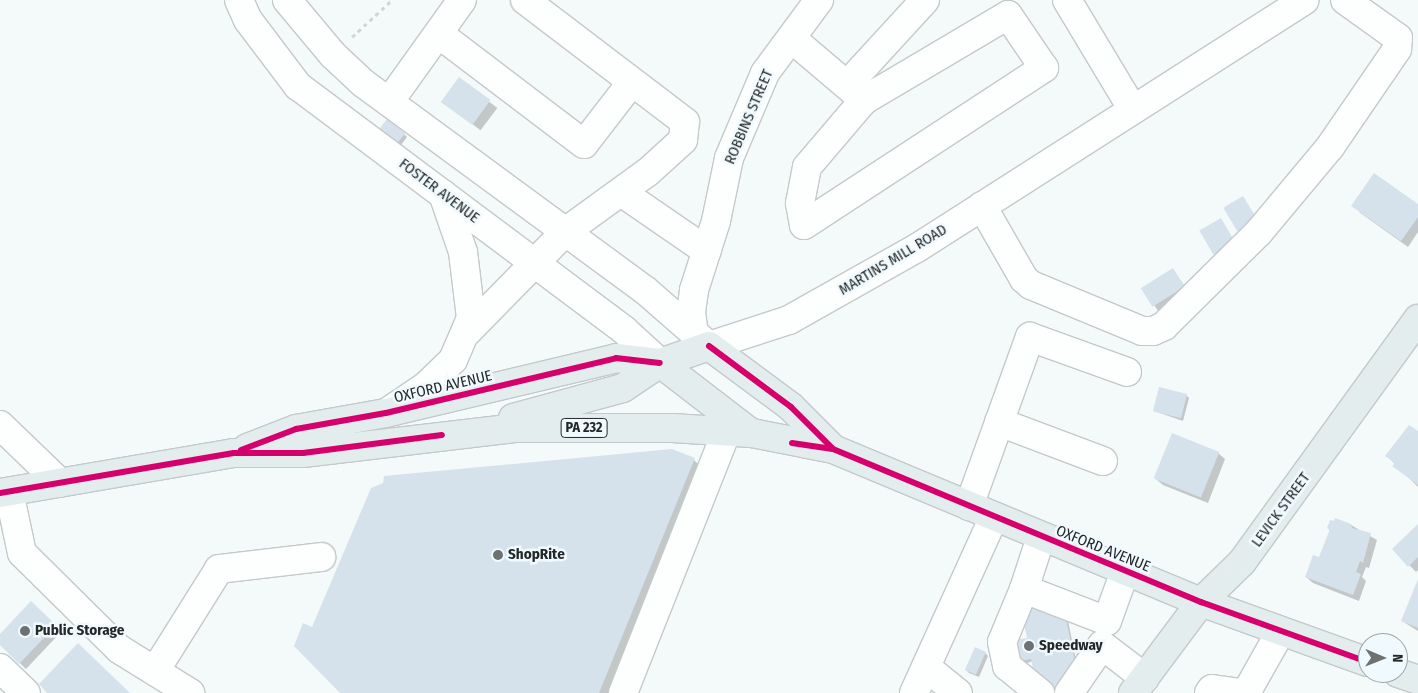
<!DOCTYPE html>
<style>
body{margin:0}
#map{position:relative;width:1418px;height:693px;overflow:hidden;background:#f4f9fa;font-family:"Fira Sans Condensed",sans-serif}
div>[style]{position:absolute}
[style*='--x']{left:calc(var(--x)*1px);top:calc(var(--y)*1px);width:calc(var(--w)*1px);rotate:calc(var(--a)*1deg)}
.shadow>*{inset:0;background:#0003;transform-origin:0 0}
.building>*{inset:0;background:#d6e2eb;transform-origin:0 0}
.path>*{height:3px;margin-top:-1.5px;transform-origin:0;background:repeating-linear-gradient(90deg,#d3d4d5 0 4px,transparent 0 8px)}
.roads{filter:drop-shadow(1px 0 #c4c9ca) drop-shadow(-1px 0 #c4c9ca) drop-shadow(0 1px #c4c9ca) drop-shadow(0 -1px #c4c9ca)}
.minor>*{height:28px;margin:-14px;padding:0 14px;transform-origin:14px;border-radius:14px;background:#fdfefe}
.major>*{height:28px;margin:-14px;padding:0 14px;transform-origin:14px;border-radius:14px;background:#e4edee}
.cycleway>*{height:6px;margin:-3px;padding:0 3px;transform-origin:3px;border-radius:3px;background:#d6006c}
.dots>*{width:14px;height:14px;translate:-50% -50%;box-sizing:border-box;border:2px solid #f0fafe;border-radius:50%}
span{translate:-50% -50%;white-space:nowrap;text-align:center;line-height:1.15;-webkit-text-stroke:5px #f0fafe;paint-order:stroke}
.shield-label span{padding:1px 4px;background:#f0fafe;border:1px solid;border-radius:4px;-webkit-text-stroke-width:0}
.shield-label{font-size:14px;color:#242829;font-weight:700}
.street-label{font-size:15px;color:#242829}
.poi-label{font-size:15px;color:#242829;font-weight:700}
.left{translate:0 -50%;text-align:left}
.north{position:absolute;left:1358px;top:633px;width:50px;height:50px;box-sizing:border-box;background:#f0fafe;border:1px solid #9ea6a9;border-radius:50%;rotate:91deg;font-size:14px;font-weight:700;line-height:20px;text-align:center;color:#242829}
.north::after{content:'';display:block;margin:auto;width:18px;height:22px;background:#6d7172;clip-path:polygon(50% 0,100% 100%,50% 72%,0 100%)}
</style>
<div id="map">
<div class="shadow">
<i style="left:459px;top:79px;width:48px;height:28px;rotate:37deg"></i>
<i style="clip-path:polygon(384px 132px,404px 134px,407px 137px,401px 145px)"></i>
<i style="left:1243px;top:198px;width:29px;height:21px;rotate:56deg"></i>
<i style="clip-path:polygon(1418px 205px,1418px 232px,1408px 247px,1359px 212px)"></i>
<i style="left:1173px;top:270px;width:29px;height:36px;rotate:54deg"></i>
<i style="clip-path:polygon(1186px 395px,1189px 398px,1183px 421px,1154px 411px)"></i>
<i style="clip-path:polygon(1418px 433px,1418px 487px,1387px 456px)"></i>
<i style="clip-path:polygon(1218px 453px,1225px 459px,1208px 503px,1163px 485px,1156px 479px)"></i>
<i style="clip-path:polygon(694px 460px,706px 472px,615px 693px,342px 693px,312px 629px)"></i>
<i style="clip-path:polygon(1351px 525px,1377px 540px,1369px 568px,1366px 567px,1362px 577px,1366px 581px,1359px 601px,1313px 583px,1306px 577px,1320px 558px,1330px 530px,1328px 528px)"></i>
<i style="clip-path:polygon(1418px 526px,1418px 570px,1416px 572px,1394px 549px)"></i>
<i style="clip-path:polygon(1418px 582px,1418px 631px,1402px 621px)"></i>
<i style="clip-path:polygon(1062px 592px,1083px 693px,1033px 661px,1024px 664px,1021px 661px,1028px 639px)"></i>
<i style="clip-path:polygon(55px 626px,61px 632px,26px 669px,0 644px,0 636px)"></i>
<i style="clip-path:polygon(985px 653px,988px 656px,979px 677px,969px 673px,966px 670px)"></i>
</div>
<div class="building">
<i style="left:459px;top:77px;width:39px;height:31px;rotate:36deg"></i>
<i style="left:387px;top:119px;width:23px;height:13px;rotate:38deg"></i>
<i style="clip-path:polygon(1374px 173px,1418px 204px,1418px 217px,1401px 241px,1351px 206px)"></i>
<i style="left:1243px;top:196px;width:27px;height:23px;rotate:59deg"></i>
<i style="left:1221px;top:218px;width:28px;height:25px;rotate:60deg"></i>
<i style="left:1173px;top:268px;width:22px;height:38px;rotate:58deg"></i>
<i style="left:1159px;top:387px;width:29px;height:25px;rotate:14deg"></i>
<i style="clip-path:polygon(1409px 425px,1418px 431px,1418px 485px,1392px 466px,1395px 463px,1385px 456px)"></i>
<i style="left:1172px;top:433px;width:51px;height:49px;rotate:22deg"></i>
<i style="clip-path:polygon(672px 449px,695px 458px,599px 693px,340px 693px,294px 646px,303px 623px,312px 627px,371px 488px,383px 483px,384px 476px)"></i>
<i style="clip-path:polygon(1335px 518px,1351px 524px,1352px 528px,1371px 533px,1363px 563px,1360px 561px,1356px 572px,1361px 574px,1353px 595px,1305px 577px,1313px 555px,1319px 557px,1330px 529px,1327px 528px,1330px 520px,1334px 521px)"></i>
<i style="clip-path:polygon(1418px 524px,1418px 557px,1408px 567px,1392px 549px)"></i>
<i style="clip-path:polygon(1418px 579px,1418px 628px,1401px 621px)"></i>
<i style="clip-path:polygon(1059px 587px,1082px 693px,1038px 693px,1031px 659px,1020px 661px,1014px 640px,1027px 638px,1018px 596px)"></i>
<i style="clip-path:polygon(31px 601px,56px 625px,19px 664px,0 645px,0 634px)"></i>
<i style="clip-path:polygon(78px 643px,130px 693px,47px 693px,39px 684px)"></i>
<i style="left:975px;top:647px;width:12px;height:25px;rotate:24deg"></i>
</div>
<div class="path">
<i style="--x:352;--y:37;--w:54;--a:-42.8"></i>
</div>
<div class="roads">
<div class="minor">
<i style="--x:239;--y:0;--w:22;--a:66"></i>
<i style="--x:248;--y:20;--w:83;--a:52.9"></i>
<i style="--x:298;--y:86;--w:407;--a:36.8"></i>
<i style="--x:624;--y:330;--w:49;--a:42.5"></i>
<i style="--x:287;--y:0;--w:72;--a:50.1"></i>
<i style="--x:333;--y:55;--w:41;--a:43"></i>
<i style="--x:363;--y:83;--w:350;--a:36.3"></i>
<i style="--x:645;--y:290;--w:85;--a:41.2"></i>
<i style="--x:709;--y:346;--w:84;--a:-18"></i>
<i style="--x:789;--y:320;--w:147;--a:-29.4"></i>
<i style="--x:917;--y:248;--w:460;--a:-32.6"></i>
<i style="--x:1067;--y:0;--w:128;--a:59"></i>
<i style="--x:439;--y:34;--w:182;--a:37.2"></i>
<i style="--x:584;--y:144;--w:78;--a:-52.3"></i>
<i style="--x:791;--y:38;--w:96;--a:40.3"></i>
<i style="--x:864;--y:100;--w:88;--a:130.4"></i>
<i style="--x:807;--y:167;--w:37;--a:101"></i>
<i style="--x:800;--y:203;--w:22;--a:80"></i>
<i style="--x:804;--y:225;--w:287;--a:-33.2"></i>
<i style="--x:1044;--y:68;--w:64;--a:-124.2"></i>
<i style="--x:1008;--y:15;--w:167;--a:149.4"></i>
<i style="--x:848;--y:84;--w:114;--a:-47.5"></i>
<i style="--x:389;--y:102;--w:125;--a:-54.4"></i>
<i style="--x:621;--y:192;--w:104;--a:34.5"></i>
<i style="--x:982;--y:206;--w:84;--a:60.1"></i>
<i style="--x:1024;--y:279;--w:9;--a:41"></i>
<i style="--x:1031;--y:285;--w:120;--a:22.5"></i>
<i style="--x:1142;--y:331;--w:11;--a:0"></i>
<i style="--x:1153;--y:331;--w:12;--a:-24"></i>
<i style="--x:1164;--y:326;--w:134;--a:-44.7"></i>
<i style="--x:1259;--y:232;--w:111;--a:-50.1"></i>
<i style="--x:1330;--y:147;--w:119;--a:-55.6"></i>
<i style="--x:1397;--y:49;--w:11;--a:-85"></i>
<i style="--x:1398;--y:38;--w:65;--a:-144.4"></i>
<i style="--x:467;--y:332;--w:140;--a:-45.6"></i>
<i style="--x:565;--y:232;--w:102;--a:-35.9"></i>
<i style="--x:648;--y:172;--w:47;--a:-42.4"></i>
<i style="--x:683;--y:140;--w:18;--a:-84"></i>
<i style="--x:685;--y:122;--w:201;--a:-142.7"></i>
<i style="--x:694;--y:334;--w:22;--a:-98"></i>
<i style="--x:691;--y:312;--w:22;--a:-82"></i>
<i style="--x:694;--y:290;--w:72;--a:-72.3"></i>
<i style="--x:716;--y:221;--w:64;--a:-78.3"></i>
<i style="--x:729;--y:158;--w:92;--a:-67"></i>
<i style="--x:765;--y:73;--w:91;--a:-53.5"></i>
<i style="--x:389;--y:411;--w:45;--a:-34"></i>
<i style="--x:426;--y:386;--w:37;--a:-44"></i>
<i style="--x:453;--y:360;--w:46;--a:-66.8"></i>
<i style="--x:471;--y:318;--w:66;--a:-96.9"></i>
<i style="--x:463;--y:252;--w:61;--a:-109"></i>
<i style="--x:999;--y:422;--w:111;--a:20.6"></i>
<i style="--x:0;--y:425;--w:83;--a:44"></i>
<i style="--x:9;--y:492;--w:62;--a:78"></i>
<i style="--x:22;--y:553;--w:136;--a:44.7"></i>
<i style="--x:119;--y:649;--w:84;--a:31.8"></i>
<i style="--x:969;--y:506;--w:180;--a:-70.2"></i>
<i style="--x:1030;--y:337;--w:103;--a:19.8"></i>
<i style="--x:1041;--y:537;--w:55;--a:108.1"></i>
<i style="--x:1024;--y:589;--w:89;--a:21.1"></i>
<i style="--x:1107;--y:621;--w:53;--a:-70.2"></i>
<i style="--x:1024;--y:589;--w:57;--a:112.5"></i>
<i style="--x:1002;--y:642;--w:25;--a:78"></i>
<i style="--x:1007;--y:666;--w:43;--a:39.3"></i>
<i style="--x:926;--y:667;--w:41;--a:39.1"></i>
<i style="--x:0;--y:668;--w:36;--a:44"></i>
<i style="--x:155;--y:671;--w:120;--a:-57.9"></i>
<i style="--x:219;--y:569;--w:103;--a:-6.7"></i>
<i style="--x:623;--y:693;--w:283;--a:-68.4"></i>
<i style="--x:914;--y:693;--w:193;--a:-65.6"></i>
<i style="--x:1069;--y:693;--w:58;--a:-55.5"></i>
<i style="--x:1102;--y:645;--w:54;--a:37.5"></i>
<i style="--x:1209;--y:693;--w:5;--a:-53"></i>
<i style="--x:1212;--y:689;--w:28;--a:8"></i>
<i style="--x:1246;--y:693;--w:71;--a:-60.6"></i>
</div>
<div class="major">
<i style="--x:513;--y:418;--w:114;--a:-15.3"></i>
<i style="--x:623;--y:388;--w:45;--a:-34"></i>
<i style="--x:660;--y:363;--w:52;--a:-19.1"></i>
<i style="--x:709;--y:346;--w:102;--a:36.6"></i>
<i style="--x:791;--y:407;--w:59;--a:45"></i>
<i style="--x:247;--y:448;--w:53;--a:-21.2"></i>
<i style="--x:296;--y:429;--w:91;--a:-10.1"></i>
<i style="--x:386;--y:413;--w:236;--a:-13.4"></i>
<i style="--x:616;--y:358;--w:44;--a:6.5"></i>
<i style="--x:660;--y:363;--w:115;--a:37.6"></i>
<i style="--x:0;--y:493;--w:237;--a:-9.7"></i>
<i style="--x:234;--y:453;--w:69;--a:0"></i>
<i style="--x:303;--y:453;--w:213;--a:-6.7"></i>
<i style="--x:515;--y:428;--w:157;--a:0"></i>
<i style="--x:672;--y:428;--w:80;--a:3.6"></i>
<i style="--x:752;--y:433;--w:83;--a:11.2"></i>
<i style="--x:833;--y:449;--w:399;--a:22.6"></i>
<i style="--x:1201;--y:602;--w:177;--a:19.8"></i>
<i style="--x:1398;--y:673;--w:21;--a:19"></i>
<i style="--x:1133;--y:693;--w:114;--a:-53.2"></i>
<i style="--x:1201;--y:602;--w:57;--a:-44.3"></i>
<i style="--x:1242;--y:562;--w:300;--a:-54.1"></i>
</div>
</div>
<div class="cycleway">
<i style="--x:709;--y:346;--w:102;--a:36.6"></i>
<i style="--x:791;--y:407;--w:59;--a:45"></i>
<i style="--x:792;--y:443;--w:41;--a:8.3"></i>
<i style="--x:833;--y:449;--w:399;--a:22.6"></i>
<i style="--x:1201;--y:602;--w:177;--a:19.8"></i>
<i style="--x:241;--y:450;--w:59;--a:-20.9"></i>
<i style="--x:296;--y:429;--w:91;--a:-10.1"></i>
<i style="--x:386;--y:413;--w:236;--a:-13.4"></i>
<i style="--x:616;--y:358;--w:44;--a:6.5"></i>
<i style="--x:0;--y:493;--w:237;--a:-9.7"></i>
<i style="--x:234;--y:453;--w:69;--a:0"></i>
<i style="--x:303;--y:453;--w:140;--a:-7.4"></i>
</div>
<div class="dots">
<i style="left:498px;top:555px;background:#6d7172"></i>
<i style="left:25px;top:631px;background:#6d7172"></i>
<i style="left:1029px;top:646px;background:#6d7172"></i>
</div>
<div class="shield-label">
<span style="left:584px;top:428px">PA 232</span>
</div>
<div class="street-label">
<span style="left:749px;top:117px;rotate:-67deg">ROBBINS STREET</span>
<span style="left:439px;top:191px;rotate:37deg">FOSTER AVENUE</span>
<span style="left:893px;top:260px;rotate:-31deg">MARTINS MILL ROAD</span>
<span style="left:443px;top:387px;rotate:-13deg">OXFORD AVENUE</span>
<span style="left:1281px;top:510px;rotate:-54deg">LEVICK STREET</span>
<span style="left:1103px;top:549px;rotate:22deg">OXFORD AVENUE</span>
</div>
<div class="poi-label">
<span class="left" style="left:508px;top:555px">ShopRite</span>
<span class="left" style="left:35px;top:631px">Public Storage</span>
<span class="left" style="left:1039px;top:646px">Speedway</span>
</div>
<div class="north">N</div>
</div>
